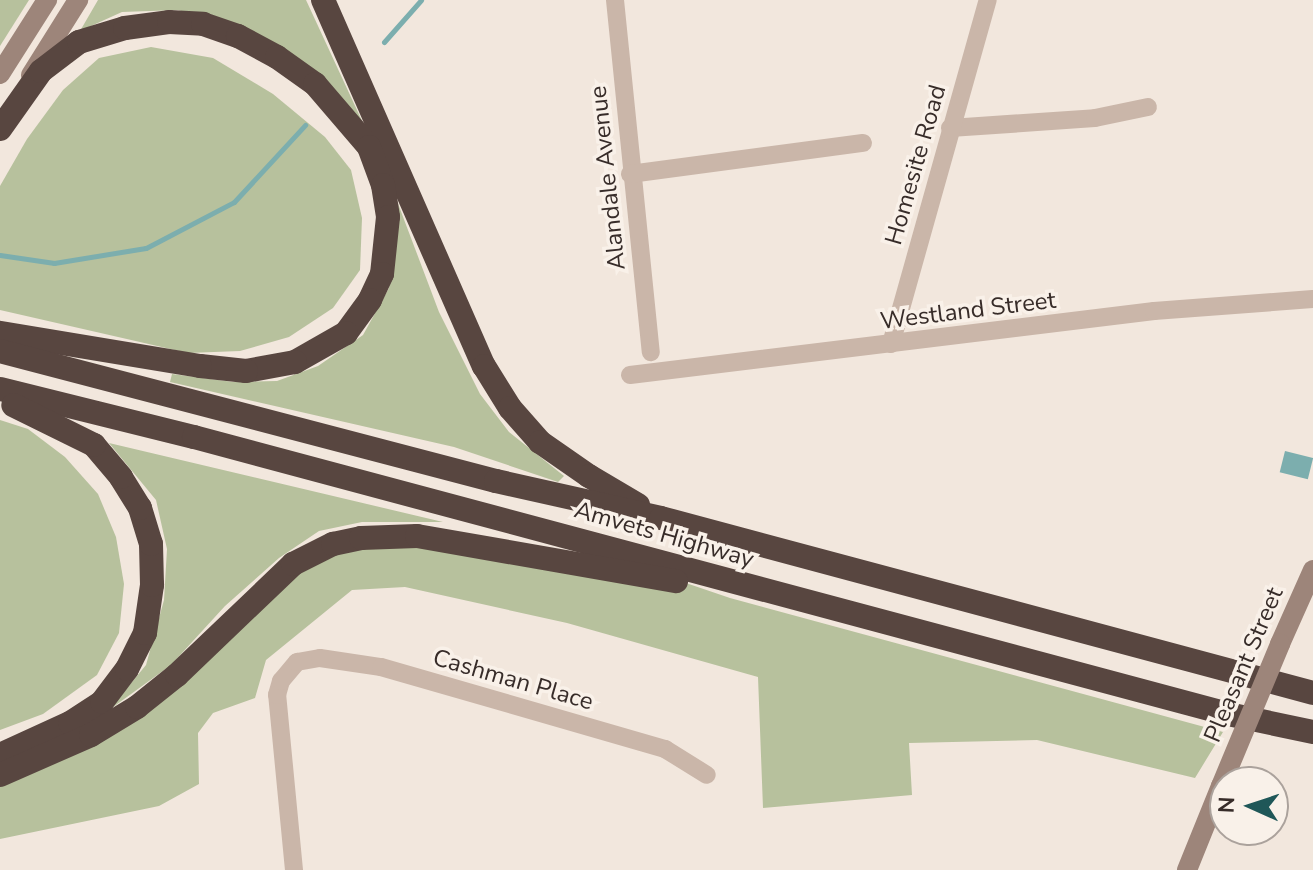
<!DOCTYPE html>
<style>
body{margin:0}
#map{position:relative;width:1313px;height:870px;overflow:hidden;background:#f2e7dd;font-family:"Nunito Sans",sans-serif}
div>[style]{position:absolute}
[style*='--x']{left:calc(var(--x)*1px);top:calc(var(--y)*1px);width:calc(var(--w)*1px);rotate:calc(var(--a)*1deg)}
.green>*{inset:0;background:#b7c19d}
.water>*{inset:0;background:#7caeae;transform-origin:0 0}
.stream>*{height:5px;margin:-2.5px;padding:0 2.5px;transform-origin:2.5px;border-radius:2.5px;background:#7caeae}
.street>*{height:18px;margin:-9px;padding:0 9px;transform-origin:9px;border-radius:9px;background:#cab6a9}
.secondary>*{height:20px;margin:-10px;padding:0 10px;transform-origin:10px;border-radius:10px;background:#9d857a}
.highway>*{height:24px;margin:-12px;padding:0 12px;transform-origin:12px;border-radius:12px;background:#584640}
.secondary-bridge>*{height:20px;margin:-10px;padding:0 10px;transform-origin:10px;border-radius:10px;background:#9d857a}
span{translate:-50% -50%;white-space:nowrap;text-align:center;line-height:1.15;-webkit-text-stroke:7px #f9f1e9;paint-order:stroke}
.street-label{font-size:24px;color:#372c29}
.north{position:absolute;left:1209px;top:766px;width:80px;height:80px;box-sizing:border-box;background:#f9f1e9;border:2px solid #aba29c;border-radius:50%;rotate:273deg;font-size:22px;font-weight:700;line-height:32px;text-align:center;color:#372c29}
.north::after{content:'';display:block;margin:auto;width:28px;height:36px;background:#1f5758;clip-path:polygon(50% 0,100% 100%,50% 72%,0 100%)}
</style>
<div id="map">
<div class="green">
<i style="clip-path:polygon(0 0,29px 0,0 46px)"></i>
<i style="clip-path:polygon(98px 0,306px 0,369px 136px,244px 30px,178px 10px,122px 12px,80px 31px)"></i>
<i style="clip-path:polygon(151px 47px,213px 58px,273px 94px,325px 137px,351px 170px,362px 218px,360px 270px,333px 308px,289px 337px,240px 351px,188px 353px,0 310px,0 186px,27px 139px,63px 90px,99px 58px)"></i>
<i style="clip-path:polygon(394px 193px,439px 312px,480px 394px,509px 432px,564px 476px,558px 482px,454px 447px,170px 382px,172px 374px,233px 382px,277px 381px,318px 366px,363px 335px,389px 288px,395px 238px)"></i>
<i style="clip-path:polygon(0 420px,28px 429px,65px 457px,98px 494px,116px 537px,124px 584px,119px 633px,97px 675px,43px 714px,0 730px)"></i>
<i style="clip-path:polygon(109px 443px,443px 522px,362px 522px,319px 531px,279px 558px,225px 606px,171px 665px,109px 710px,146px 665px,164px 600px,167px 549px,156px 500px)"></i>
<i style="clip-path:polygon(361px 538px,680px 581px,730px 598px,1223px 732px,1195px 778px,1037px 740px,909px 743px,912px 795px,763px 808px,758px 677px,567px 623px,405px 587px,352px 590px,266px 660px,255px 698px,213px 713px,198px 733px,199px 784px,159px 806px,0 839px,0 775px,91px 735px,293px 564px)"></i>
</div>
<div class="water">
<i style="left:1285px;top:451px;width:29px;height:22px;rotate:14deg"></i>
</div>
<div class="stream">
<i style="--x:384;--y:42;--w:56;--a:-48.6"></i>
<i style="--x:0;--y:255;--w:55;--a:8.4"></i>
<i style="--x:54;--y:263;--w:93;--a:-9.3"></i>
<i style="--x:146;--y:248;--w:99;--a:-27.6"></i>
<i style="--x:234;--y:202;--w:105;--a:-47.3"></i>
</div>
<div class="street">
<i style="--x:615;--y:0;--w:354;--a:84.2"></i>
<i style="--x:950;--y:128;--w:145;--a:-3.9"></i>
<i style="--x:1095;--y:118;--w:54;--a:-11.7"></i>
<i style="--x:630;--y:174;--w:235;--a:-7.6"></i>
<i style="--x:891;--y:344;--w:357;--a:-74.3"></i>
<i style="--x:630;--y:375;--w:528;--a:-6.96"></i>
<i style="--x:1154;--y:311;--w:159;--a:-4.3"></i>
<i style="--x:294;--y:870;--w:176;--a:-95.5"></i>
<i style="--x:277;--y:695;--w:15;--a:-74"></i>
<i style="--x:281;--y:681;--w:25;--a:-50"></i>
<i style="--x:297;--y:662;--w:23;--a:-10"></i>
<i style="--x:320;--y:658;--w:62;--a:8.4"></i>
<i style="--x:381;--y:667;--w:296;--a:16.1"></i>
<i style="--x:665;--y:749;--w:49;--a:31.8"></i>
</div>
<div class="secondary">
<i style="--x:0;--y:74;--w:88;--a:-57.6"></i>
<i style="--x:31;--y:75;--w:89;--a:-57.9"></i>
<i style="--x:1280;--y:644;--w:81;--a:-66"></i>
<i style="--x:1187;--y:870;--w:91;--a:-68"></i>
</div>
<div class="highway">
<i style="--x:323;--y:0;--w:400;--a:66.3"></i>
<i style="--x:484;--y:366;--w:49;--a:58.2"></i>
<i style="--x:510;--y:408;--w:45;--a:48.6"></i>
<i style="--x:540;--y:442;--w:60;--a:34.8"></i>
<i style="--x:589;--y:476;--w:57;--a:30.6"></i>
<i style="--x:0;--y:129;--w:71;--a:-54.7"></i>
<i style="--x:41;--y:71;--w:48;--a:-37.3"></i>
<i style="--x:79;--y:42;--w:48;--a:-16.9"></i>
<i style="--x:125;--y:28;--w:44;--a:-7.8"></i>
<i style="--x:169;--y:22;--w:34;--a:3"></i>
<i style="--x:203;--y:24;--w:37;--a:19"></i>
<i style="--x:238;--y:36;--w:44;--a:28.3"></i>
<i style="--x:277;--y:57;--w:47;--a:35.4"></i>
<i style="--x:315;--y:84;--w:83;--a:49.4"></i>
<i style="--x:369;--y:147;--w:40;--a:69.8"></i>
<i style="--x:383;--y:185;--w:32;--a:81"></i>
<i style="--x:388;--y:217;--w:57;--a:96"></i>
<i style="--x:382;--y:274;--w:29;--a:115"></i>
<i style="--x:370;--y:300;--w:41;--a:126"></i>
<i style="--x:346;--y:333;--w:59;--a:150.4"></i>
<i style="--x:295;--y:362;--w:50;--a:169.6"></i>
<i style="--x:246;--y:371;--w:46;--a:-173.8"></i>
<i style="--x:200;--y:366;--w:203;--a:-170.6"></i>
<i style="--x:0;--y:351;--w:513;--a:14.69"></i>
<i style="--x:496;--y:481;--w:169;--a:12.6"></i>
<i style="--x:661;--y:518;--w:675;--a:15.02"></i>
<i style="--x:0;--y:389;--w:200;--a:13.9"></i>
<i style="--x:194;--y:437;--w:1070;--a:15"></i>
<i style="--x:1228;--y:714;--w:87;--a:12"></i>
<i style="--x:0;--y:755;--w:77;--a:-24.6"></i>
<i style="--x:70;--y:723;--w:38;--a:-33"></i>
<i style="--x:102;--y:702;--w:41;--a:-52.9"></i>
<i style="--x:127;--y:669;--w:40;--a:-63.4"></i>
<i style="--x:145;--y:633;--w:49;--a:-81.7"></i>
<i style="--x:152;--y:585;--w:41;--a:-91.4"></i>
<i style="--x:151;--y:544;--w:38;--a:-107"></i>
<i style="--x:140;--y:508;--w:36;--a:-122"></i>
<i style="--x:121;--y:477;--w:42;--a:-130.2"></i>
<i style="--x:94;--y:445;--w:90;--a:-153.7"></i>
<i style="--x:0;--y:775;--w:99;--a:-23.7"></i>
<i style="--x:91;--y:735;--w:54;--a:-31.3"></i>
<i style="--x:137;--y:707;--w:51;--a:-38.7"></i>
<i style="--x:177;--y:675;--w:161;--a:-43.7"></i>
<i style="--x:293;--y:564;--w:45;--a:-26.6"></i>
<i style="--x:333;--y:544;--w:29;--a:-12"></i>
<i style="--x:361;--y:538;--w:56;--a:-2"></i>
<i style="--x:417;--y:536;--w:263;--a:9.9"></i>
</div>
<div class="secondary-bridge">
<i style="--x:1221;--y:786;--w:154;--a:-67.4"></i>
</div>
<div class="street-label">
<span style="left:916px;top:165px;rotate:-74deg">Homesite Road</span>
<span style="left:608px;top:178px;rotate:-96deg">Alandale Avenue</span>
<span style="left:968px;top:311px;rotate:-7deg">Westland Street</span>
<span style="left:664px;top:535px;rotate:16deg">Amvets Highway</span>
<span style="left:1244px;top:665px;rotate:-67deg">Pleasant Street</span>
<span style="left:513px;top:680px;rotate:16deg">Cashman Place</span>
</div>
<div class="north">N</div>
</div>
